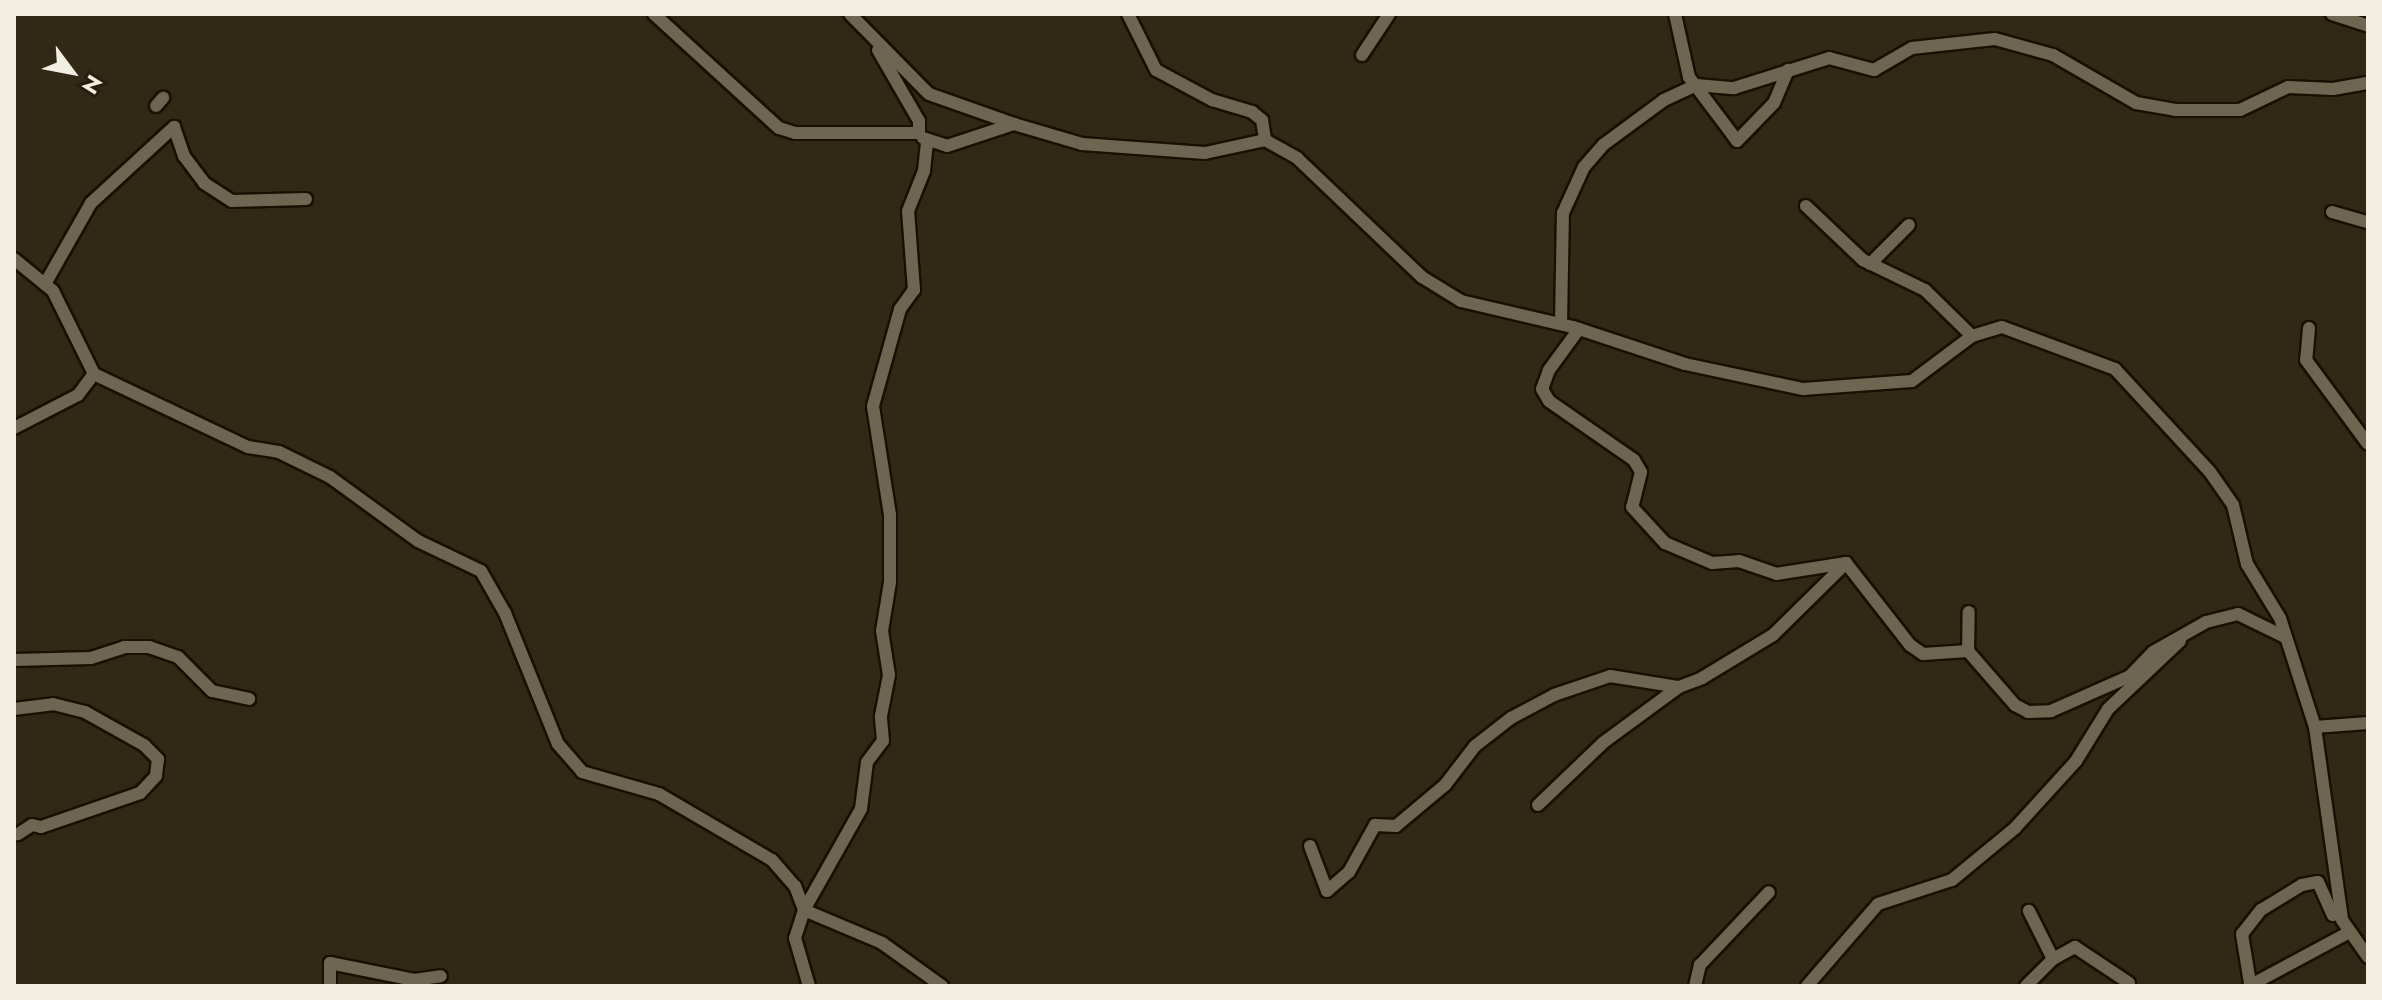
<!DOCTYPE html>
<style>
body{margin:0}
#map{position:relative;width:2382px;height:1000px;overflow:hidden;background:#312916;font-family:Jost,sans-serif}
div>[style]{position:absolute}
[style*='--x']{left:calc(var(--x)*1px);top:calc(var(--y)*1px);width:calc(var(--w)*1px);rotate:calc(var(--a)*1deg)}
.roads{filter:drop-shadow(2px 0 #181101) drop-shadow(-2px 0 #181101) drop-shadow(0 2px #181101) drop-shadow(0 -2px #181101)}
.minor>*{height:12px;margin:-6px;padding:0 6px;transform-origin:6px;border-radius:6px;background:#6e6650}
span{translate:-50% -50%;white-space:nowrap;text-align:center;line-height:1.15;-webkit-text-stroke:7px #271f0c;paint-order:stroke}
.frame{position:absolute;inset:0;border:16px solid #f3eee2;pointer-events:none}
.north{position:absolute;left:32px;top:32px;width:80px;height:80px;-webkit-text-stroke:6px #271f0c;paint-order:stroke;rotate:122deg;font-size:22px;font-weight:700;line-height:32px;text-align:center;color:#f3eee2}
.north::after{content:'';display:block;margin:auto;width:28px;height:36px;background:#f3eee2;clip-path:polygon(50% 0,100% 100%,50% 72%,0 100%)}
</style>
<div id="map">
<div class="roads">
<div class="minor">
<i style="--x:654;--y:14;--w:169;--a:42.4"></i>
<i style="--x:779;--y:128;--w:17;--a:17"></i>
<i style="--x:795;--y:133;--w:124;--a:0"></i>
<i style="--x:919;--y:133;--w:12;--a:-90"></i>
<i style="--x:919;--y:121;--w:82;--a:-120"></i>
<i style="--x:850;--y:14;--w:112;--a:45.4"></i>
<i style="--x:929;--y:94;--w:90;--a:19.4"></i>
<i style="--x:1014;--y:124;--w:71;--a:16.4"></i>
<i style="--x:1082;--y:144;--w:123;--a:4.2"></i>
<i style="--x:1205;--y:153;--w:61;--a:-12.2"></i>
<i style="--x:1265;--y:140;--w:37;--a:29"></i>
<i style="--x:1297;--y:158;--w:173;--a:43.6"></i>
<i style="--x:1422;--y:277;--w:46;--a:31.6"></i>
<i style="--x:1461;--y:301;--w:115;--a:13.1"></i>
<i style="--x:1573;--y:327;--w:118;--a:18.3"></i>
<i style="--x:1685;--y:364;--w:121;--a:12"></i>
<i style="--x:1803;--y:389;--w:109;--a:-4.2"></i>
<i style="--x:1912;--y:381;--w:75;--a:-36.9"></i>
<i style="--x:1972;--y:336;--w:31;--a:-17"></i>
<i style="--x:2002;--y:327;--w:121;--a:20.4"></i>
<i style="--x:2115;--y:369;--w:140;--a:47.3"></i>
<i style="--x:2210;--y:472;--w:40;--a:55.1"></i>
<i style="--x:2233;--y:505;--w:61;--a:76.7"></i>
<i style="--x:2247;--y:564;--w:63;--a:58.6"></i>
<i style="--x:2280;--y:618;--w:114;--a:72.2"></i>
<i style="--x:2315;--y:727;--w:195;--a:82"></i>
<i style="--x:2342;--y:920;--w:45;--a:54.9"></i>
<i style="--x:1128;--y:14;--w:63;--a:63.4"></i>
<i style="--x:1156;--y:70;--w:64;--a:28.2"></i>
<i style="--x:1212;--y:100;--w:42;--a:16.7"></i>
<i style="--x:1252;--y:112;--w:13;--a:39"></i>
<i style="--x:1262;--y:120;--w:20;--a:81"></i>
<i style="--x:1675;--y:14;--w:65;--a:77.5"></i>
<i style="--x:1689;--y:77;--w:80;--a:53.1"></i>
<i style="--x:1737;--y:141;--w:53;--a:-45.8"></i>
<i style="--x:1774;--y:103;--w:36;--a:-67"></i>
<i style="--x:2332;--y:14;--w:38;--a:18"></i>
<i style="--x:1362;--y:55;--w:49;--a:-56.6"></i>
<i style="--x:156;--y:106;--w:11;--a:-49"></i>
<i style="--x:923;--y:138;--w:25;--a:18"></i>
<i style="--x:947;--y:146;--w:71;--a:-18.2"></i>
<i style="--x:1806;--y:206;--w:79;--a:43.5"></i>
<i style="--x:1863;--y:260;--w:69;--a:25.8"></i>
<i style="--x:1925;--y:290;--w:66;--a:44.4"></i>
<i style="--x:2332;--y:212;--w:37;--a:16"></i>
<i style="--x:14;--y:259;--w:50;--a:39.4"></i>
<i style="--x:53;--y:291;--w:93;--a:63.7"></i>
<i style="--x:94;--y:374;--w:170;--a:25.4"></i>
<i style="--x:248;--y:447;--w:31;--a:9"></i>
<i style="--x:279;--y:452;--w:57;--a:26.1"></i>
<i style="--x:330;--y:477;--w:109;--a:36"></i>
<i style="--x:418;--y:541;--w:70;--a:25.5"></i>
<i style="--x:481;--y:571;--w:48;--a:60.3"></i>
<i style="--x:505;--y:613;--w:141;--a:68"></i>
<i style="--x:558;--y:744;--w:37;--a:49"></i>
<i style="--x:582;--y:772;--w:80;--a:15.9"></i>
<i style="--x:659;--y:794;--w:131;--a:30.3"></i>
<i style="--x:772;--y:860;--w:35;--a:49"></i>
<i style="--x:795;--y:886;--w:26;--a:69"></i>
<i style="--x:804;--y:910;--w:85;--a:22.9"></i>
<i style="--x:882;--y:943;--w:74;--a:35.6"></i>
<i style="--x:1870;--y:264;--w:55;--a:-45"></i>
<i style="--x:45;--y:284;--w:93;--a:-60.4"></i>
<i style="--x:91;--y:203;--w:113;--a:-42.5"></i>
<i style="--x:174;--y:127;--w:31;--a:71"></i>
<i style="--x:184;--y:156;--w:34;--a:53"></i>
<i style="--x:204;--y:183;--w:33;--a:33"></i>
<i style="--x:232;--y:201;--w:74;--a:-1.5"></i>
<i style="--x:1561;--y:324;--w:111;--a:-89"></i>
<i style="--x:1563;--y:213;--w:51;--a:-65.5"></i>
<i style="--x:1584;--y:167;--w:29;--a:-49"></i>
<i style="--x:1603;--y:145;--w:76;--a:-36.4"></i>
<i style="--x:1664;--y:100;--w:35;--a:-25"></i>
<i style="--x:1696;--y:85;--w:38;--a:5"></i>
<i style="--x:1734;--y:88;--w:100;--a:-17.5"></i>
<i style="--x:1829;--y:58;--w:47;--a:14.9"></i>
<i style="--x:1874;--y:70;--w:44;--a:-30.1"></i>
<i style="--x:1912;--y:48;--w:83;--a:-6.2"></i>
<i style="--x:1995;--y:39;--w:60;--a:15.4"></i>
<i style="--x:2053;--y:55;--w:96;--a:30"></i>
<i style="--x:2136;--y:103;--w:40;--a:10"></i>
<i style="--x:2175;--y:110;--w:65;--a:0"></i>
<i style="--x:2240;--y:110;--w:53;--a:-25.6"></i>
<i style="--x:2288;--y:87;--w:45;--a:2.5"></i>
<i style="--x:2333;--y:89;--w:36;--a:-10"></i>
<i style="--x:2309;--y:328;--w:32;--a:95"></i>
<i style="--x:2306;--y:360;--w:104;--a:53.6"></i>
<i style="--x:1579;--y:329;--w:51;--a:126.2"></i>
<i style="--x:1549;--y:370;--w:20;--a:110"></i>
<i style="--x:1542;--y:389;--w:14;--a:60"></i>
<i style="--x:1549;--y:401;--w:103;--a:34.8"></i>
<i style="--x:1634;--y:460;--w:14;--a:60"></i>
<i style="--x:1641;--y:472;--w:36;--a:104"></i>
<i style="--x:1632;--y:507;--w:49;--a:47.5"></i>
<i style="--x:1665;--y:543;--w:51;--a:23.1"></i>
<i style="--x:1712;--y:563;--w:27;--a:-4"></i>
<i style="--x:1739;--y:561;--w:39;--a:19"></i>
<i style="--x:1776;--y:574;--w:71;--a:-8.9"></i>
<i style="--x:14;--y:428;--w:72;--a:-27.3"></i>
<i style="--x:78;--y:395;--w:26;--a:-53"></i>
<i style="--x:1968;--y:651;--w:39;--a:-89"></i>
<i style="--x:14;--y:660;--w:77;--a:-1.5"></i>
<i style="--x:91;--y:658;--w:35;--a:-18"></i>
<i style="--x:124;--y:647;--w:25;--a:0"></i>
<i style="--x:149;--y:647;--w:31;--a:19"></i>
<i style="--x:178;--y:657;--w:48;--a:45"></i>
<i style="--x:212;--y:691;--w:38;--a:12"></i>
<i style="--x:14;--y:709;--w:39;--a:-7"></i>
<i style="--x:53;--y:704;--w:33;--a:14"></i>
<i style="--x:85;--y:712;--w:68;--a:29.2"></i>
<i style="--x:144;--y:745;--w:20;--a:45"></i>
<i style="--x:158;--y:759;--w:17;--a:97"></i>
<i style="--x:156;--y:776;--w:23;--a:133"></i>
<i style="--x:140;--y:793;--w:105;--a:161"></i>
<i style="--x:41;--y:827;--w:9;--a:-167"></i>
<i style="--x:32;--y:825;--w:17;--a:147"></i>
<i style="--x:2315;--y:727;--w:53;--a:-4.3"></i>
<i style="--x:1538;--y:805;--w:91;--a:-43.7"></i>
<i style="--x:1604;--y:742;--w:93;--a:-36.3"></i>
<i style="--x:1310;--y:846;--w:48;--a:69.3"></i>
<i style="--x:1327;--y:891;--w:29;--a:-41"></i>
<i style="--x:1349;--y:872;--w:54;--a:-61"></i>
<i style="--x:1375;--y:825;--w:21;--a:3"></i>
<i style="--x:1396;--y:826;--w:64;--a:-39.9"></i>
<i style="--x:1445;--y:785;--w:49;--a:-52.4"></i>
<i style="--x:1475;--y:746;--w:46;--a:-37.9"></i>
<i style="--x:1511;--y:718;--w:49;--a:-28.1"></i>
<i style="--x:1554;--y:695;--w:59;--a:-18.7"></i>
<i style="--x:1610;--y:676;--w:70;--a:9.1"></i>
<i style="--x:1679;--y:687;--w:25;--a:-21"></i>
<i style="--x:1702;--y:678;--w:83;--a:-31.2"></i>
<i style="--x:1773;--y:635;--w:103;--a:-44.6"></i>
<i style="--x:1846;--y:563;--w:104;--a:52"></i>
<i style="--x:1910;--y:645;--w:16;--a:35"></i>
<i style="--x:1923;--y:654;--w:45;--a:-3.8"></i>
<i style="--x:1968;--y:651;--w:72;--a:49"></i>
<i style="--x:2015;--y:705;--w:15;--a:28"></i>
<i style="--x:2028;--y:712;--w:23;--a:-2"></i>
<i style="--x:2051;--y:711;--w:86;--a:-23.9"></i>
<i style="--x:2130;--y:676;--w:33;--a:-46"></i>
<i style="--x:2153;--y:652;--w:61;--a:-29.5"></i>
<i style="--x:2206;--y:622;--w:33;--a:-14"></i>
<i style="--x:2238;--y:614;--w:52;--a:26.1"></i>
<i style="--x:2053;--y:959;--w:25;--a:-29"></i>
<i style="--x:2075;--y:947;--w:65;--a:33.7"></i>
<i style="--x:2250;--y:983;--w:50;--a:-99.3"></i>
<i style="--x:2242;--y:934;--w:31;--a:-52"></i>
<i style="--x:2261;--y:910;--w:48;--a:-31.4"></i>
<i style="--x:2302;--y:885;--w:16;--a:-11"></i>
<i style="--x:2318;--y:882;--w:36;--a:66"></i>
<i style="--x:2333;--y:915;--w:7;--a:-16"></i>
<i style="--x:330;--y:986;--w:23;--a:-90"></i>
<i style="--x:330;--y:963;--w:86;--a:11.4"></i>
<i style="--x:414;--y:980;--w:27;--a:-8"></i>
<i style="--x:809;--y:986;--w:50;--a:-106.3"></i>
<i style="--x:795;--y:938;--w:29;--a:-72"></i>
<i style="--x:804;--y:910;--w:116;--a:-60.6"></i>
<i style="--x:861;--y:809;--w:47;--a:-82.7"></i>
<i style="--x:867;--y:762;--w:26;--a:-53"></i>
<i style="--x:883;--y:741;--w:25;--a:-95"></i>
<i style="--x:881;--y:716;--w:42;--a:-79"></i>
<i style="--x:889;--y:675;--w:45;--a:-99"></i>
<i style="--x:882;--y:631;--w:50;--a:-80.7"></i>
<i style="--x:890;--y:582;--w:67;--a:-90"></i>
<i style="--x:890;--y:515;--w:110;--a:-98.9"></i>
<i style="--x:873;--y:406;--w:101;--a:-74.4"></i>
<i style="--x:900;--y:309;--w:24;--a:-54"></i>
<i style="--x:914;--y:290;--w:79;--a:-94.3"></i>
<i style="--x:908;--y:211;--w:43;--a:-68.2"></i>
<i style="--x:924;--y:171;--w:29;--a:-84"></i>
<i style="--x:1695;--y:986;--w:22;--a:-77"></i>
<i style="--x:1700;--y:965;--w:100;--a:-46.6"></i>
<i style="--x:1807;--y:986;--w:108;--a:-49.1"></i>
<i style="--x:1878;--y:904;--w:78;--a:-18"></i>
<i style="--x:1952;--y:880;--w:82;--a:-39.5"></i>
<i style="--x:2015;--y:828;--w:91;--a:-47.7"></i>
<i style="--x:2076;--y:761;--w:61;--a:-58.4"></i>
<i style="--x:2108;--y:709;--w:99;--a:-43.4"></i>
<i style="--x:2026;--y:986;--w:38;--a:-45"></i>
<i style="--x:2053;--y:959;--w:54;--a:-116.6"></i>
<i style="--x:2249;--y:986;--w:112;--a:-28.2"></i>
</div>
</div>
<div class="frame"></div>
<div class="north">N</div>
</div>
